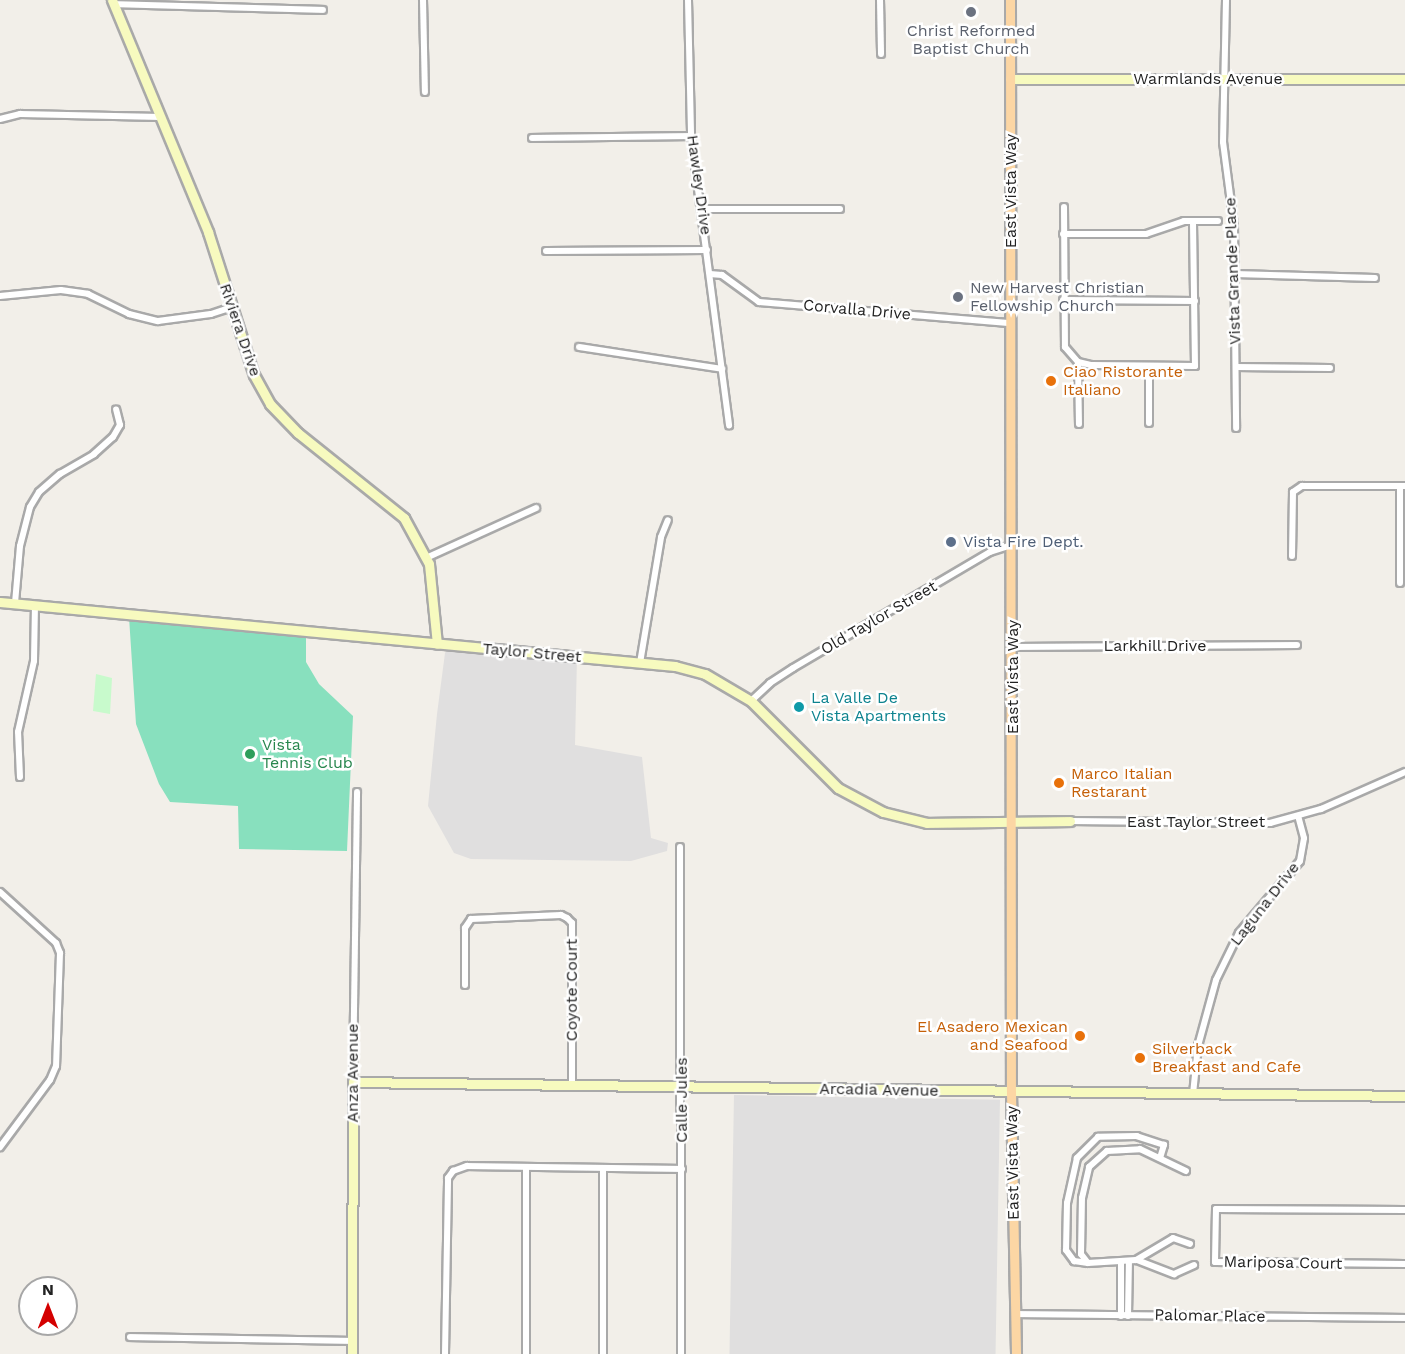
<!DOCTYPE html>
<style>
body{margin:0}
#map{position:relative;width:1405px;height:1354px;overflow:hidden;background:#f2efe9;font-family:"Work Sans",sans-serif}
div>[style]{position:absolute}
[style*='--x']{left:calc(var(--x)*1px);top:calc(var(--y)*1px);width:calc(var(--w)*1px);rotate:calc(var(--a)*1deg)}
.residential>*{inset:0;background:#e0dfdf;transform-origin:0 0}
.park>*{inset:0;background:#c8facc}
.pitch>*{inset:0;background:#88e0be}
.roads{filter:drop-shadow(2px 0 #a9a9a9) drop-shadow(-2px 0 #a9a9a9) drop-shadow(0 2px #a9a9a9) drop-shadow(0 -2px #a9a9a9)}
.street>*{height:6px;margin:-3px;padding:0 3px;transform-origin:3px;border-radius:3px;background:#fff}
.secondary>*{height:9px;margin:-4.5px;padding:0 4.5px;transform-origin:4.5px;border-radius:4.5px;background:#f7fabf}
.primary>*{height:9px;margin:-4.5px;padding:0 4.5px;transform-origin:4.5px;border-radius:4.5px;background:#fcd6a4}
.dots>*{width:16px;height:16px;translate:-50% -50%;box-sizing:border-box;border:3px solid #fff;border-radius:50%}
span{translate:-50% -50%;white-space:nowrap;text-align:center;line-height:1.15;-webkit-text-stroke:5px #fff;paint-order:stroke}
.worship-label{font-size:16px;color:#5b616d}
.left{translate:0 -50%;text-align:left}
.street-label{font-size:16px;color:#222}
.food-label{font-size:16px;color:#c56008}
.right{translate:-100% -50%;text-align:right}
.service-label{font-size:16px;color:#4e5e75}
.culture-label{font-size:16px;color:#0d838f}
.leisure-label{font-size:16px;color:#27864d}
.north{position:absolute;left:18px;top:1276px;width:60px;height:60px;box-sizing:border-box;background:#fff;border:2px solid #a7a7a7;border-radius:50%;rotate:0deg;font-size:16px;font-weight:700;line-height:24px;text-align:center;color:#222}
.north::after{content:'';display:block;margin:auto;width:21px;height:27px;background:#d40000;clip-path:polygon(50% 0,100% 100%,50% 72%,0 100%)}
</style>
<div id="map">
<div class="residential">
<i style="clip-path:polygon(450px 646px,577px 658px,575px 745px,642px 757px,651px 838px,668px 843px,667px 851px,631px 861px,471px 859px,454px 853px,428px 806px,437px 714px,445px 653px)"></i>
<i style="left:734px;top:1095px;width:266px;height:259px;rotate:1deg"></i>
</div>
<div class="park">
<i style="clip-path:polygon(96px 674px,112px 678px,110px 714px,93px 711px)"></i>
</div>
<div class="pitch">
<i style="clip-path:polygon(129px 617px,306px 634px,306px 662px,319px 684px,353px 716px,347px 851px,239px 849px,238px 806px,170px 802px,159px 784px,136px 724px)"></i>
</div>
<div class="roads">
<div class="street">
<i style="--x:423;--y:0;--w:92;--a:88.8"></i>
<i style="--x:688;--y:0;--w:136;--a:88.7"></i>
<i style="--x:691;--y:136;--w:292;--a:82.5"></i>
<i style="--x:880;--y:0;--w:54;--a:88.9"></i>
<i style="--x:1226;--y:0;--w:142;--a:91.2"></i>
<i style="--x:1223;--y:142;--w:84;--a:82.5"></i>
<i style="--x:1234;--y:225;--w:203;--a:89.4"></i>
<i style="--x:113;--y:4;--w:210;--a:1.6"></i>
<i style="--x:0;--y:119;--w:21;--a:-14"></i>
<i style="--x:20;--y:114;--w:141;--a:1.2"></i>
<i style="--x:532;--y:138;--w:159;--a:-0.7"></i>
<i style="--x:1064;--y:207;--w:140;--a:89.6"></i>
<i style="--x:1065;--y:347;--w:20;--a:49"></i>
<i style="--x:1078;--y:362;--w:13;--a:13"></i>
<i style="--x:1091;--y:365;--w:104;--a:0.6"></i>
<i style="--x:1195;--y:366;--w:145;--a:-90.8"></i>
<i style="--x:702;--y:209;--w:138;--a:0"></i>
<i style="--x:1063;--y:234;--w:83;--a:0"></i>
<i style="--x:1146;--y:234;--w:40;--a:-18.9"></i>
<i style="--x:1184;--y:221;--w:34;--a:0"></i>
<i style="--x:546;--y:251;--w:161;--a:-0.4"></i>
<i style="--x:710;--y:274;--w:12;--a:5"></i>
<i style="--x:722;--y:275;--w:46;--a:36.1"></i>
<i style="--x:759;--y:302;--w:253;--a:4.8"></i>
<i style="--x:1235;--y:274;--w:140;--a:1.6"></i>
<i style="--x:0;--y:296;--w:61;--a:-5.6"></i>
<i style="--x:61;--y:290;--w:27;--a:8"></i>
<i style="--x:88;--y:294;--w:46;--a:26"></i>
<i style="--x:129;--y:314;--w:30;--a:14"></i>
<i style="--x:158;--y:321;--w:53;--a:-7.5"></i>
<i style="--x:211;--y:314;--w:22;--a:-18"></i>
<i style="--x:1063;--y:300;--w:132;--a:0.4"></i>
<i style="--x:579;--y:347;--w:145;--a:8.7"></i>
<i style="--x:1078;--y:362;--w:62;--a:89.1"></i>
<i style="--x:1236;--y:367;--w:94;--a:0.6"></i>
<i style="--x:1149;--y:423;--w:57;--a:-90"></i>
<i style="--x:1400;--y:486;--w:97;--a:90"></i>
<i style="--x:1292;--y:556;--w:64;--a:-89.1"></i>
<i style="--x:1293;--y:492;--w:11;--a:-34"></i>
<i style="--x:1302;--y:486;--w:103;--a:0"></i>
<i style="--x:426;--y:558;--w:121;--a:-24.4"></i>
<i style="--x:15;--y:603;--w:57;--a:-85"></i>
<i style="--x:20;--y:546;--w:40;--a:-75.6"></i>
<i style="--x:30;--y:507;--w:17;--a:-59"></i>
<i style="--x:39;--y:492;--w:28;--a:-41"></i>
<i style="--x:60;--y:474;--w:39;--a:-30"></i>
<i style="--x:94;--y:454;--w:25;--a:-42"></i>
<i style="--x:113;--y:437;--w:14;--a:-60"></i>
<i style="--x:120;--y:425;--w:16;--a:-104"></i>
<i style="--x:1014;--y:647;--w:283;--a:-0.4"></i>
<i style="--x:640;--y:663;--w:128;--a:-80.5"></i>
<i style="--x:661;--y:537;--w:18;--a:-68"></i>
<i style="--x:751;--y:701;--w:26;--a:-43"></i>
<i style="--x:770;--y:683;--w:27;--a:-33"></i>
<i style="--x:793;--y:668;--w:229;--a:-30.5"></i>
<i style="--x:990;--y:552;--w:23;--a:-18"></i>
<i style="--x:20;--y:777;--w:45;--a:-92.5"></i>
<i style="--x:18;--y:732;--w:73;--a:-77.3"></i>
<i style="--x:34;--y:661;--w:56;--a:-89"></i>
<i style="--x:1070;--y:821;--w:200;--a:0.6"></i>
<i style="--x:1270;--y:823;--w:53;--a:-15.4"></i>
<i style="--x:1321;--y:809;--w:92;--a:-23.8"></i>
<i style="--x:680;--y:847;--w:507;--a:89.89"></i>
<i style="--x:0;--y:892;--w:76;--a:42.3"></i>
<i style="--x:56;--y:943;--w:11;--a:68"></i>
<i style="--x:60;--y:953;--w:113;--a:92"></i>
<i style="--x:56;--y:1066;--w:15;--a:113"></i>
<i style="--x:50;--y:1080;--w:84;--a:126.7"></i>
<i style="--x:465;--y:985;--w:57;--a:-90"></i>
<i style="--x:465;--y:928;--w:11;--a:-56"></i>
<i style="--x:471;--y:919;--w:90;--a:-2.5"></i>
<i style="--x:561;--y:915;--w:7;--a:27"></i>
<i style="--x:567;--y:918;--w:7;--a:45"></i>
<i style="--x:572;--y:923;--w:163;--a:90"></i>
<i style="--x:353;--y:1082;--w:290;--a:-89.2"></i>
<i style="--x:1193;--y:1094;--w:48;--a:-84.1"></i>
<i style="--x:1198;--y:1046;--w:68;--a:-74.7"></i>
<i style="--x:1216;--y:980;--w:52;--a:-63.9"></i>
<i style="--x:1239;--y:933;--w:94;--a:-49.7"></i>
<i style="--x:1300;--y:861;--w:23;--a:-80"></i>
<i style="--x:1304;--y:838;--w:23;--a:-105"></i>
<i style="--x:1160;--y:1158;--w:14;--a:-73"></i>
<i style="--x:1164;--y:1145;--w:28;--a:-162"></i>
<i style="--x:1137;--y:1136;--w:39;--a:179"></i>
<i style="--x:1098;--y:1137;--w:30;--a:135"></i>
<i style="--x:1077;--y:1158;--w:46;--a:102.5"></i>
<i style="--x:1067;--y:1203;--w:47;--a:91.2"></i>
<i style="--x:1066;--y:1250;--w:14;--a:54"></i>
<i style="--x:1074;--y:1261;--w:14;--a:8"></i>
<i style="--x:1088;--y:1263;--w:11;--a:-128"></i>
<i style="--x:1081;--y:1254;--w:56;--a:-89"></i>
<i style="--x:1082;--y:1198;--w:32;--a:-77"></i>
<i style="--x:1089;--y:1167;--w:24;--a:-42"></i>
<i style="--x:1107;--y:1151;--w:33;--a:-3"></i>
<i style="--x:1140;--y:1149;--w:51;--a:25.6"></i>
<i style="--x:526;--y:1167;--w:187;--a:90"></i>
<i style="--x:603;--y:1168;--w:186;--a:90"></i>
<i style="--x:1405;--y:1210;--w:189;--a:-179.7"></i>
<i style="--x:1216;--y:1209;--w:53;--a:91.1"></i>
<i style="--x:1215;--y:1262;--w:190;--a:0.6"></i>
<i style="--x:1137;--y:1260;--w:40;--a:21"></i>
<i style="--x:1174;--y:1274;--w:22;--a:-24"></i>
<i style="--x:1088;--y:1263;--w:48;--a:-3.6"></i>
<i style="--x:1136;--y:1260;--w:43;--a:-30.7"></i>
<i style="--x:1173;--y:1238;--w:18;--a:19"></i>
<i style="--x:1015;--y:1314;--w:390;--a:0.6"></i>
<i style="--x:1121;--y:1316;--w:53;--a:-90"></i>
<i style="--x:1128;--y:1316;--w:55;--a:-89"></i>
<i style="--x:130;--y:1337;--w:222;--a:1"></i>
<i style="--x:445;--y:1354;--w:176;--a:-89"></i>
<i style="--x:448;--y:1178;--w:9;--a:-54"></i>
<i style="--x:453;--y:1171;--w:15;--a:-20"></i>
<i style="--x:467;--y:1166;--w:215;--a:0.8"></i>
</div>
<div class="secondary">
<i style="--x:112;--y:0;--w:251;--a:67.5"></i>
<i style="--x:208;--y:232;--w:150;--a:72.2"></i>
<i style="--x:254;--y:375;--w:33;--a:61"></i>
<i style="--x:270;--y:404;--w:40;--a:46"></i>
<i style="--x:298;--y:433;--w:136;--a:38.7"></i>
<i style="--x:404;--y:518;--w:52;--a:61.5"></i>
<i style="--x:429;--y:564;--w:80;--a:84.3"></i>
<i style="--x:1010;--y:79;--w:395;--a:0"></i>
<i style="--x:0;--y:602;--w:678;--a:5.42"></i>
<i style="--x:675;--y:666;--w:31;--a:15"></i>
<i style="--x:705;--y:674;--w:53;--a:30.4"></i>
<i style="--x:751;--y:701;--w:123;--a:45"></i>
<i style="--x:838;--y:788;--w:51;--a:28.1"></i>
<i style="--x:883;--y:812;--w:45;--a:14"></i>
<i style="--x:927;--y:823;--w:143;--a:-0.8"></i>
<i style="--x:352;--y:1354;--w:272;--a:-89.8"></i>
<i style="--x:353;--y:1082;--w:1052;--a:0.76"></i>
</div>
<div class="primary">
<i style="--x:1010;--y:0;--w:1092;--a:89.95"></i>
<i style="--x:1011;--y:1092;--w:262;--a:88.9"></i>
</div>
</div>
<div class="dots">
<i style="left:971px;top:12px;background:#6b7280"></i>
<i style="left:958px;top:297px;background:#6b7280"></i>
<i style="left:1051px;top:381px;background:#e8710a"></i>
<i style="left:951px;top:542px;background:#5c6f8a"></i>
<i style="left:799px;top:707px;background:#0f9aa8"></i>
<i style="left:250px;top:754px;background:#2e9e5b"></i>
<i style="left:1059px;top:783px;background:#e8710a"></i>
<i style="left:1080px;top:1036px;background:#e8710a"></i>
<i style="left:1140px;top:1058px;background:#e8710a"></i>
</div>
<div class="worship-label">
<span style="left:971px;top:40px">Christ Reformed<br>Baptist Church</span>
<span class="left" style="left:970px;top:297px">New Harvest Christian<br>Fellowship Church</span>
</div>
<div class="street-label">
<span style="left:1208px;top:79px">Warmlands Avenue</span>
<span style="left:699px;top:185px;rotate:82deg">Hawley Drive</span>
<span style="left:1011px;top:191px;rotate:-90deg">East Vista Way</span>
<span style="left:1233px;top:271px;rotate:-92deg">Vista Grande Place</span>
<span style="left:857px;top:310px;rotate:5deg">Corvalla Drive</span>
<span style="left:240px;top:330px;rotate:71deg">Riviera Drive</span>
<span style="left:879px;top:618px;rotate:-30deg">Old Taylor Street</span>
<span style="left:1155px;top:646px">Larkhill Drive</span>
<span style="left:532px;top:653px;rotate:5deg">Taylor Street</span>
<span style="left:1013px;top:677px;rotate:-90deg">East Vista Way</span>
<span style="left:1196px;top:822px">East Taylor Street</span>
<span style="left:1265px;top:904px;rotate:-52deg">Laguna Drive</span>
<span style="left:572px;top:990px;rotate:-90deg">Coyote Court</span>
<span style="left:353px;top:1073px;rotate:-90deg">Anza Avenue</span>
<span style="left:879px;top:1090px;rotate:1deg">Arcadia Avenue</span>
<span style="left:682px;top:1100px;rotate:-90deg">Calle Jules</span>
<span style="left:1013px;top:1163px;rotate:-91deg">East Vista Way</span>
<span style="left:1283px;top:1263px;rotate:1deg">Mariposa Court</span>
<span style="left:1210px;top:1316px;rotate:1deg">Palomar Place</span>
</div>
<div class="food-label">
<span class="left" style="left:1063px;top:381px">Ciao Ristorante<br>Italiano</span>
<span class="left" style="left:1071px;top:783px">Marco Italian<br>Restarant</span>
<span class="right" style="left:1068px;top:1036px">El Asadero Mexican<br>and Seafood</span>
<span class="left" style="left:1152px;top:1058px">Silverback<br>Breakfast and Cafe</span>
</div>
<div class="service-label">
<span class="left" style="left:963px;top:542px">Vista Fire Dept.</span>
</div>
<div class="culture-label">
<span class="left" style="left:811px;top:707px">La Valle De<br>Vista Apartments</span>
</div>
<div class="leisure-label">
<span class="left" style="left:262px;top:754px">Vista<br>Tennis Club</span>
</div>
<div class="north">N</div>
</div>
